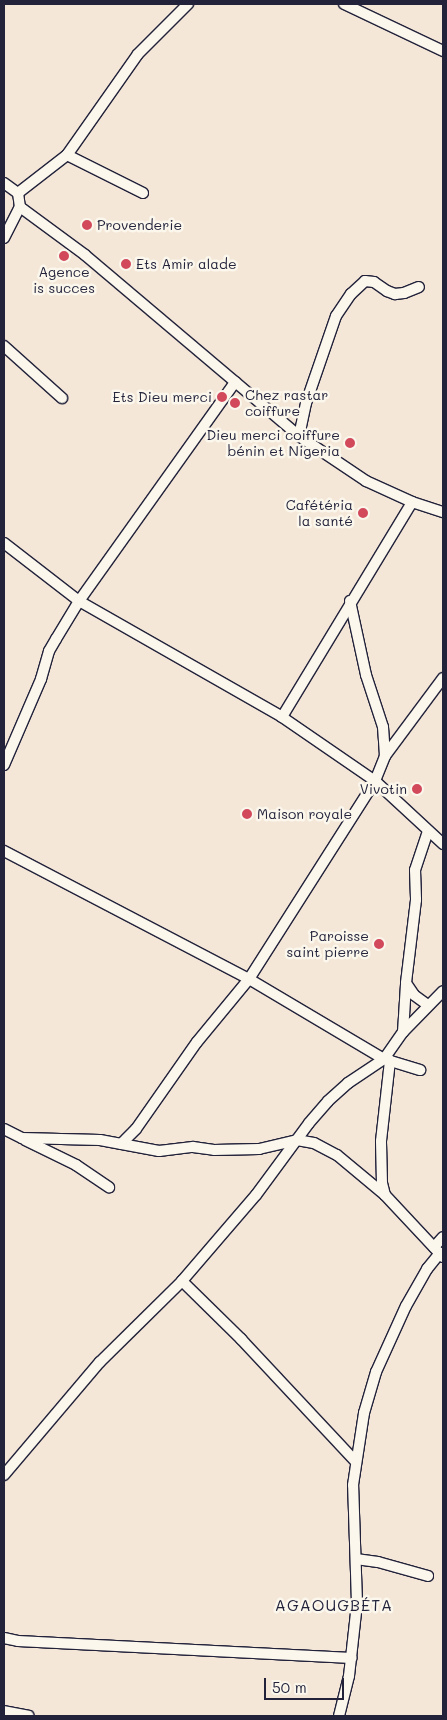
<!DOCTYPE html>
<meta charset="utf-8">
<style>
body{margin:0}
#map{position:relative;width:447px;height:1720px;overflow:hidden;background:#f4e7d8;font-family:Mali,sans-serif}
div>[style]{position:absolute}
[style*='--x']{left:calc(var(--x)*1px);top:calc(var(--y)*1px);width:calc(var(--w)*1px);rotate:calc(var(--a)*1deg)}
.roads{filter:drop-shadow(1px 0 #22223b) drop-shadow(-1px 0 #22223b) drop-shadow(0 1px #22223b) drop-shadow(0 -1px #22223b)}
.street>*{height:10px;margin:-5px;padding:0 5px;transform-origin:5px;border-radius:5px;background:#fbf7ec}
.dots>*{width:14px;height:14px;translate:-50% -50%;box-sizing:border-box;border:2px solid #fbf7ec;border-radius:50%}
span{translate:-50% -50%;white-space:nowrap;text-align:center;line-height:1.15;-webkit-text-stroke:5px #fbf7ec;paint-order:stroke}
.poi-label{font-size:14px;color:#22223b}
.left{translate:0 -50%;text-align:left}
.right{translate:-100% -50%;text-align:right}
.quarter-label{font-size:16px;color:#22223b;letter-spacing:1px}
.frame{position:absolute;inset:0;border:5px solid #22223b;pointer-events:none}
.scale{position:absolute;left:264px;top:1678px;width:80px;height:22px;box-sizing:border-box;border:2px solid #22223b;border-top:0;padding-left:6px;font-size:15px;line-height:18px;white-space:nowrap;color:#22223b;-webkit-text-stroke:4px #fbf7ec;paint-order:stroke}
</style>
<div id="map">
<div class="roads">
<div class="street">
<i style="--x:344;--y:4;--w:110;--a:25.4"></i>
<i style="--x:67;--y:155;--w:85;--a:26.6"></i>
<i style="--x:4;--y:183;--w:17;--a:36"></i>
<i style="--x:18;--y:193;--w:14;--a:82"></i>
<i style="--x:20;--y:207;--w:81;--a:36.4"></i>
<i style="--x:85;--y:255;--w:280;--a:40.2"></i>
<i style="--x:299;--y:436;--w:81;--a:33.9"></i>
<i style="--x:366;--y:481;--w:51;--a:24.5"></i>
<i style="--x:412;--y:502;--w:33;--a:18"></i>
<i style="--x:18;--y:193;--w:62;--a:-37.8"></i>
<i style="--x:67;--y:155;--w:123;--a:-54.9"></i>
<i style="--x:138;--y:54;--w:71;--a:-45"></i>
<i style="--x:4;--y:238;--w:35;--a:-63"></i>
<i style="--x:4;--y:346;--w:78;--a:41.9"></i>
<i style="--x:299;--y:436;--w:34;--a:-78"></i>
<i style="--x:306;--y:403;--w:92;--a:-71"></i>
<i style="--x:336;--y:316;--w:27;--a:-56"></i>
<i style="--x:351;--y:294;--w:19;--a:-43"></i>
<i style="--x:365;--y:281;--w:9;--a:6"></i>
<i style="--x:374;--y:282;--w:16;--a:35"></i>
<i style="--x:387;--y:291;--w:9;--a:21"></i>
<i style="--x:395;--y:294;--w:9;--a:-6"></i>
<i style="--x:404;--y:293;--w:16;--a:-22"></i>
<i style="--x:4;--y:543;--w:95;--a:37.7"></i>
<i style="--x:79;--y:601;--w:234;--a:29.7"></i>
<i style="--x:282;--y:717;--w:113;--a:34.5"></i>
<i style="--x:375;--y:781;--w:93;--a:42.8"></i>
<i style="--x:350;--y:601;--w:76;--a:77.8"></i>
<i style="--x:366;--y:675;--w:55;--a:71.9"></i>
<i style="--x:383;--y:727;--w:29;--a:86"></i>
<i style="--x:282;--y:717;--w:251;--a:-58.8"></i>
<i style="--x:4;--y:765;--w:94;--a:-66.7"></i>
<i style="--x:41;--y:679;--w:29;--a:-74"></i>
<i style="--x:49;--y:651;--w:14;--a:-60"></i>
<i style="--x:56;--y:639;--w:44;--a:-58.8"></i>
<i style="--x:79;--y:601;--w:269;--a:-54.5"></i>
<i style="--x:428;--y:831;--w:41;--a:108.4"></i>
<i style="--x:415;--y:870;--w:30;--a:88"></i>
<i style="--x:416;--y:900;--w:84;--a:96.9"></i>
<i style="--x:406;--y:983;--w:14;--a:56"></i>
<i style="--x:414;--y:995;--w:17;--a:36"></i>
<i style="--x:4;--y:851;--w:276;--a:27.6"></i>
<i style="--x:249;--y:979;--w:157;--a:30.7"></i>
<i style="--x:384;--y:1059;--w:38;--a:17"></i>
<i style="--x:403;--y:1032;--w:48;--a:-86.4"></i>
<i style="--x:4;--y:1129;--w:20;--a:27"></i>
<i style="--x:22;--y:1138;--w:78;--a:1.5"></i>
<i style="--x:100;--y:1140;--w:60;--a:10.6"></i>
<i style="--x:159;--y:1151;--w:34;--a:-7"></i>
<i style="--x:193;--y:1147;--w:21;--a:8"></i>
<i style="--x:214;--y:1150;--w:45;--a:-1.3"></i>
<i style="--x:259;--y:1149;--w:39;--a:-13"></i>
<i style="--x:297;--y:1140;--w:17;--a:10"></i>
<i style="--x:314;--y:1143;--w:26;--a:28"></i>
<i style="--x:337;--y:1155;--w:62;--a:39.8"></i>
<i style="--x:385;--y:1195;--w:85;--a:46.9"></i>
<i style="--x:25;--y:1140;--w:57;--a:26.1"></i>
<i style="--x:76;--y:1165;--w:40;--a:34"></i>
<i style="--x:121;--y:1144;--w:21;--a:-45"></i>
<i style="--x:136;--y:1129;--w:106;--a:-55"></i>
<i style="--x:197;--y:1042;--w:82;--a:-50.5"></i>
<i style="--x:249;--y:979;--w:235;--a:-57.5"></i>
<i style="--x:375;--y:781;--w:27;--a:-68"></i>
<i style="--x:385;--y:756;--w:97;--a:-53.4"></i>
<i style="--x:385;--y:1195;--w:12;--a:-104"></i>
<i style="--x:382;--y:1183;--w:42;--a:-91.4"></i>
<i style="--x:381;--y:1141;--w:81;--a:-83.6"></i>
<i style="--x:434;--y:1247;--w:13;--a:-48"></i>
<i style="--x:182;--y:1281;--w:83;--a:44.5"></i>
<i style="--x:241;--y:1339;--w:167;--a:46.9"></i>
<i style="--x:4;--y:1475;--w:148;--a:-49.7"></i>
<i style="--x:100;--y:1362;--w:115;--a:-44.6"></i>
<i style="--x:182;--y:1281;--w:113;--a:-49.3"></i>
<i style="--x:256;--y:1195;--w:89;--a:-53.6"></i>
<i style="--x:309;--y:1123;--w:29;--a:-49"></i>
<i style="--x:328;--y:1101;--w:27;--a:-42"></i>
<i style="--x:348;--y:1083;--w:43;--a:-33.7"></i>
<i style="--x:384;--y:1059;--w:33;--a:-55"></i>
<i style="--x:403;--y:1032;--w:57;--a:-45.7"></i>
<i style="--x:356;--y:1559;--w:22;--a:8"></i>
<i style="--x:378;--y:1562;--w:52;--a:15.6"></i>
<i style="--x:4;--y:1638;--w:14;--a:12"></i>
<i style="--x:18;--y:1641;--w:334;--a:2.9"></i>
<i style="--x:4;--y:1711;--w:25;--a:11"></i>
<i style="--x:339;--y:1716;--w:41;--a:-76"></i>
<i style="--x:349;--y:1676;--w:73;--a:-83.7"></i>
<i style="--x:357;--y:1603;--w:118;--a:-91.9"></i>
<i style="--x:353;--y:1485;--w:73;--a:-81.3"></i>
<i style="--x:364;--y:1413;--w:43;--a:-73.7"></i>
<i style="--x:376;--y:1372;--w:72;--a:-65.6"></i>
<i style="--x:406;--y:1306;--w:43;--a:-60.4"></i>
<i style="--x:427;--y:1269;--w:21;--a:-51"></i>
</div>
</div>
<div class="dots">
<i style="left:87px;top:225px;background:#d1495b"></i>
<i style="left:64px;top:256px;background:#d1495b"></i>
<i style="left:126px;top:264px;background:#d1495b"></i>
<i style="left:222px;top:397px;background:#d1495b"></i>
<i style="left:235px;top:403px;background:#d1495b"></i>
<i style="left:350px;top:443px;background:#d1495b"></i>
<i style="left:363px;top:513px;background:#d1495b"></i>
<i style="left:417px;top:789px;background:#d1495b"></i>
<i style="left:247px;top:814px;background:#d1495b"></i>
<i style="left:379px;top:944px;background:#d1495b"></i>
</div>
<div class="poi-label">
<span class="left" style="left:97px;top:225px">Provenderie</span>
<span class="left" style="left:136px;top:264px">Ets Amir alade</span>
<span style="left:64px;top:280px">Agence<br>is succes</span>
<span class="left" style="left:245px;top:403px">Chez rastar<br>coiffure</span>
<span class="right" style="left:212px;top:397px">Ets Dieu merci</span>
<span class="right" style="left:340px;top:443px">Dieu merci coiffure<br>bénin et Nigeria</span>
<span class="right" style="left:353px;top:513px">Cafétéria<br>la santé</span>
<span class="right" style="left:407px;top:789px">Vivotin</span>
<span class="left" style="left:257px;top:814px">Maison royale</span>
<span class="right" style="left:369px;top:944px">Paroisse<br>saint pierre</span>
</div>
<div class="quarter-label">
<span style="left:334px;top:1605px">AGAOUGBÉTA</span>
</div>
<div class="frame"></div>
<div class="scale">50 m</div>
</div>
